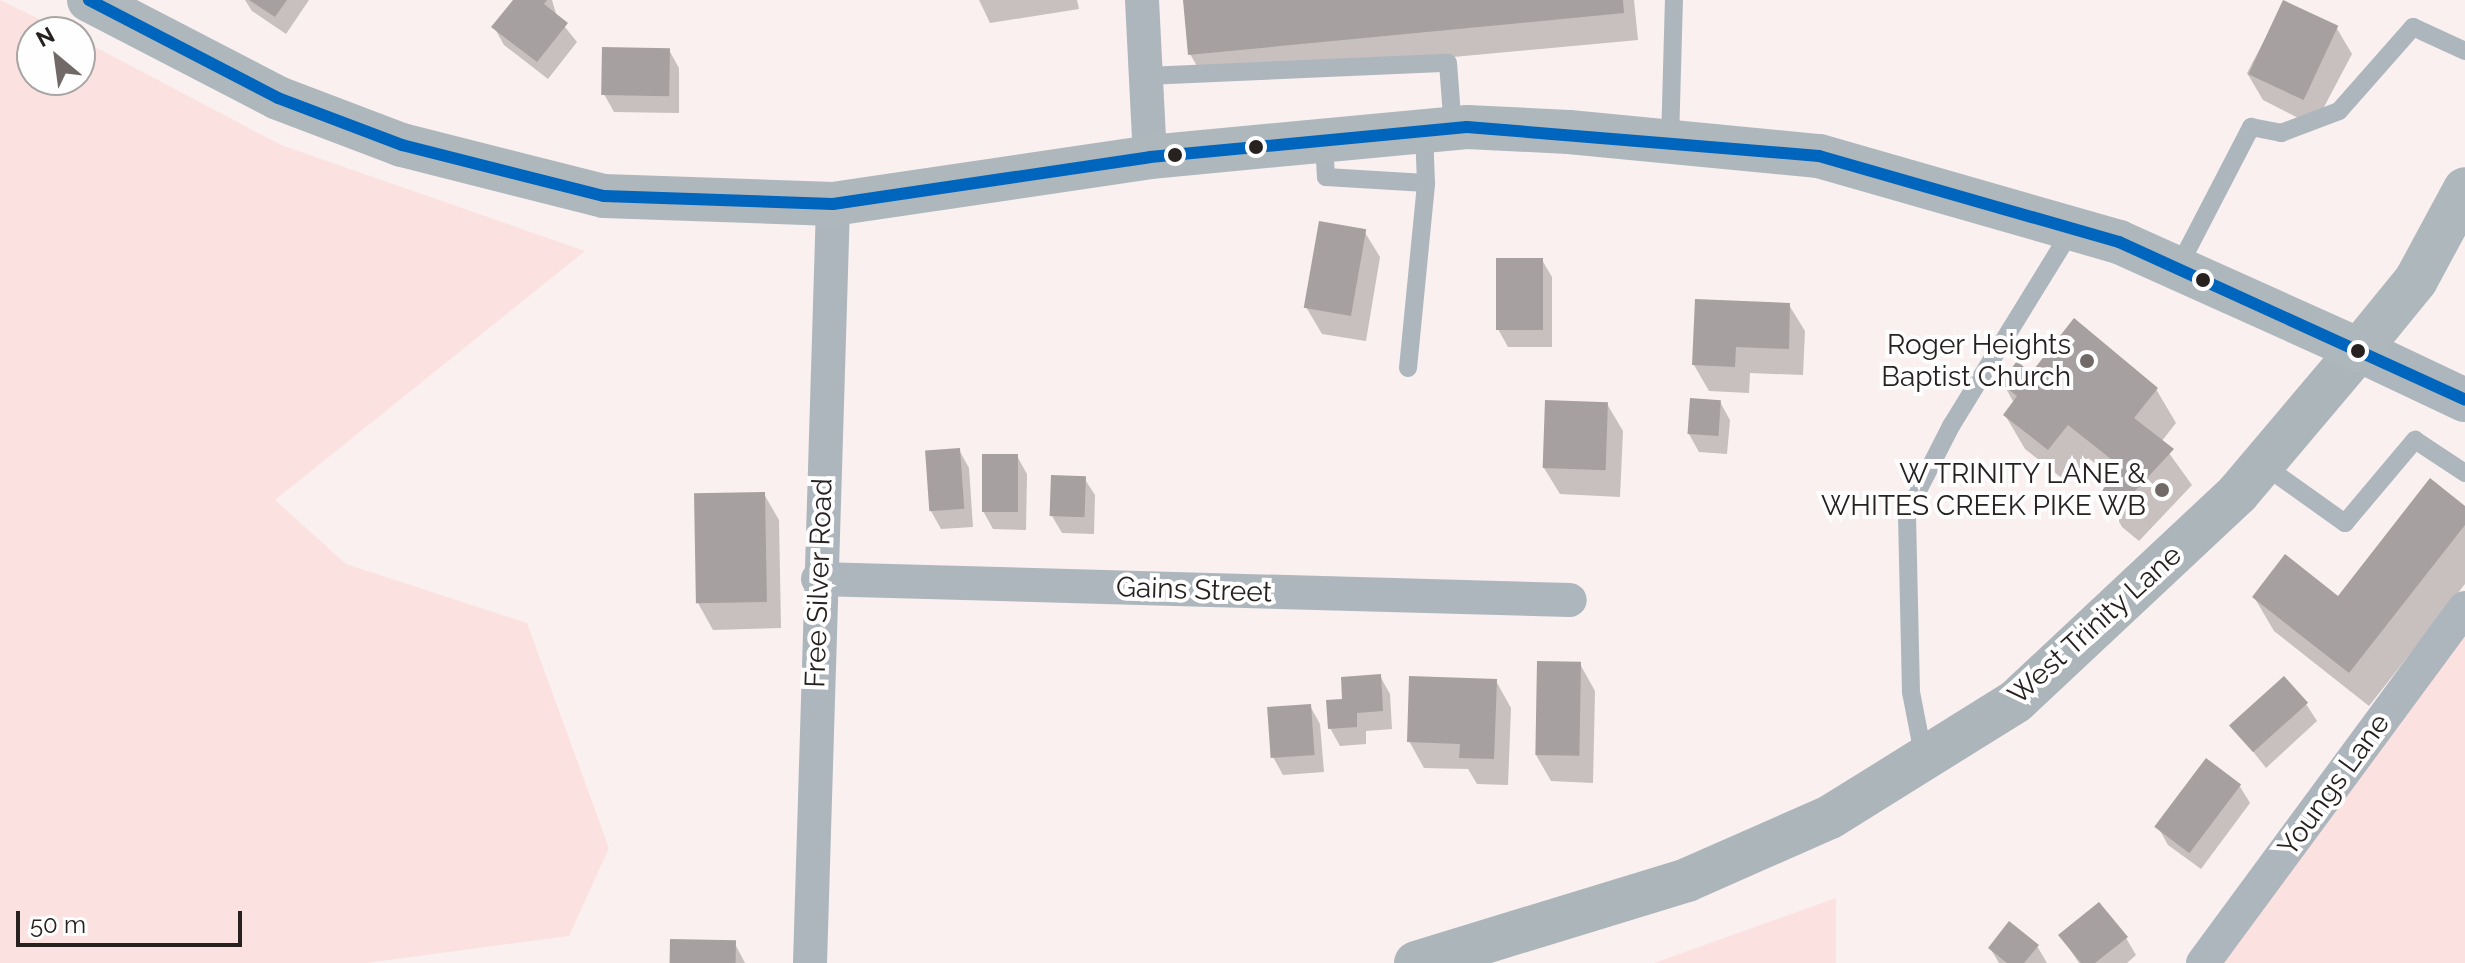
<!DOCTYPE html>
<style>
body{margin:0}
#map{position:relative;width:2465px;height:963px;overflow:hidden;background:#f9f0ef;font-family:Raleway,sans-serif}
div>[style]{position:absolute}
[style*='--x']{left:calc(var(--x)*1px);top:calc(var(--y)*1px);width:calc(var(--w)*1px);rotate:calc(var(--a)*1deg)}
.green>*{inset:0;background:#fbe2e0}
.shadow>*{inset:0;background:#0003}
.building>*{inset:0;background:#a7a0a0;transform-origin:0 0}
.service>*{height:18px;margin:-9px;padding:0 9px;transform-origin:9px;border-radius:9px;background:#acb6bc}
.minor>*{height:34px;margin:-17px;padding:0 17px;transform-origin:17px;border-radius:17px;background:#acb6bc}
.tertiary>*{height:44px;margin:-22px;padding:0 22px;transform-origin:22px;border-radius:22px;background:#acb6bc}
.secondary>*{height:44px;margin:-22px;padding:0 22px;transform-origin:22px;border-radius:22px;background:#acb5ba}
.primary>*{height:44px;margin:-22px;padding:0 22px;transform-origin:22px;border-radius:22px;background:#aeb7bc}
.bus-1>*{height:12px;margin:-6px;padding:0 6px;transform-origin:6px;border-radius:6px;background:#0065bd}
.dots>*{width:22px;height:22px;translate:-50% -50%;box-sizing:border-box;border:4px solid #fefefe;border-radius:50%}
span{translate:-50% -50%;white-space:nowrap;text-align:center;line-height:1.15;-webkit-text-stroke:8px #fefefe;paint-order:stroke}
.poi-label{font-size:28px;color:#272120}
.right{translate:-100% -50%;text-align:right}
.street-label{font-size:28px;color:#272120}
.north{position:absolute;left:16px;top:16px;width:80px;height:80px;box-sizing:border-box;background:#fefefe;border:2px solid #a8a6a5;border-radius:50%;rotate:331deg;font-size:22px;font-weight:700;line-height:32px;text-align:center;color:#272120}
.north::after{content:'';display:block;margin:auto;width:28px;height:36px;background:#706968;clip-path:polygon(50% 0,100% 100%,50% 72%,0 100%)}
.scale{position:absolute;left:16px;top:911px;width:226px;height:36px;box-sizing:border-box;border:4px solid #272120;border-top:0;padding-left:10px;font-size:24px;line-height:28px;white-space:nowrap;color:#272120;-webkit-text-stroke:6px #fefefe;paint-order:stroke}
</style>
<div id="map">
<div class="green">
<i style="clip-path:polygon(0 0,66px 32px,32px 32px,32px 80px,80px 80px,80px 39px,281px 145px,585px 251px,275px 500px,346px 564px,527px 623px,609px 848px,569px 936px,366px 963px,0 963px)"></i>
<i style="clip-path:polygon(2465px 608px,2465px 963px,2206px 963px)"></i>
<i style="clip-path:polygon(1836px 898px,1836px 963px,1654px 963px)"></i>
</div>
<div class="shadow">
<i style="clip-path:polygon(245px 0,309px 0,286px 34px,252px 11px)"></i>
<i style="clip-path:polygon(515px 0,552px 0,557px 17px,577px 42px,548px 79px,504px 45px,494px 27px)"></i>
<i style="clip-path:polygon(979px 0,1077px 0,1079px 9px,990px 23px)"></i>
<i style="clip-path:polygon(1185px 0,1634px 0,1638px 40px,1205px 80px,1190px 54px)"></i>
<i style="clip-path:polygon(2285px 1px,2336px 27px,2352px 54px,2314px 126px,2263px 100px,2247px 73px)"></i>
<i style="clip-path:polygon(669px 50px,679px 68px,679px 113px,614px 112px,604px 94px)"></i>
<i style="clip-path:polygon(1364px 231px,1380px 257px,1366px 341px,1322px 334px,1306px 307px)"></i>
<i style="clip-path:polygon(1542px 260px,1552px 277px,1552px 347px,1508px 347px,1498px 329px)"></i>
<i style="clip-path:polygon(1789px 305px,1805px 331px,1803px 375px,1750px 373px,1749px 393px,1709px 391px,1694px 365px)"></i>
<i style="clip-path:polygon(2031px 375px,2156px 389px,2176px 423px,2161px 442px,2192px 485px,2139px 541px,2122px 527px,2103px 493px,2115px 478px,2088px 458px,2068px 483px,2025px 449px,2005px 415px,2014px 403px,2003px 383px)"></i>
<i style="clip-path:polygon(1720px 402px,1730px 420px,1727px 454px,1699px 452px,1689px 434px)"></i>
<i style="clip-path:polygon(1607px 404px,1623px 431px,1620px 497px,1560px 494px,1544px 468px)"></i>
<i style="clip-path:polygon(959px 450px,969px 468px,973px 527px,941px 529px,931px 511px)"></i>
<i style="clip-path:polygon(1017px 456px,1027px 474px,1026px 530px,993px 529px,983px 511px)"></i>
<i style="clip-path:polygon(1084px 478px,1095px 495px,1094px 534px,1062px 533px,1052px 516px)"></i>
<i style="clip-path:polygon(764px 494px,779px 520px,781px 628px,713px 630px,698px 603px)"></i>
<i style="clip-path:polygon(2465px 509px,2465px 584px,2369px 706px,2274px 631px,2254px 597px,2338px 598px)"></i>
<i style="clip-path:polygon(1580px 664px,1595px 691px,1593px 783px,1551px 781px,1536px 755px)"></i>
<i style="clip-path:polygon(1380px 676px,1390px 694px,1392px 729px,1366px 731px,1366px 744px,1340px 746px,1330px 728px,1344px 701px)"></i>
<i style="clip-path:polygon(1496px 681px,1511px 708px,1508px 785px,1477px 784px,1468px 769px,1424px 768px,1409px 741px)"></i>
<i style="clip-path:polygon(2306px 704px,2317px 721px,2266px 768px,2233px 726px)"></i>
<i style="clip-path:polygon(1310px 706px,1320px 724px,1324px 772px,1283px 775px,1273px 757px)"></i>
<i style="clip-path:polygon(2239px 785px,2250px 803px,2201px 869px,2168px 845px,2158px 827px)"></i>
<i style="clip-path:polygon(2061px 936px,2126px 938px,2136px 955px,2127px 963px,2079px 963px)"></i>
<i style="clip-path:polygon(734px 942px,745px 963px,671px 963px)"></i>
<i style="clip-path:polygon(2037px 946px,2047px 963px,1999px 963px,1990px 948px)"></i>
</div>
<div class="building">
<i style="clip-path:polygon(249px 0,287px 0,275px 17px)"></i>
<i style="clip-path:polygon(513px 0,547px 0,544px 4px,568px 23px,537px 62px,491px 27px)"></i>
<i style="clip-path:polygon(1183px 0,1623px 0,1624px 13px,1188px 55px)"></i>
<i style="left:2283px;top:0;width:61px;height:82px;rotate:25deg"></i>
<i style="left:602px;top:47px;width:68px;height:48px;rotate:1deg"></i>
<i style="left:1319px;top:221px;width:48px;height:88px;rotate:10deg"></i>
<i style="left:1496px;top:258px;width:47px;height:72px"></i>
<i style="clip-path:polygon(1695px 299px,1790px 303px,1789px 349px,1736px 347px,1735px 367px,1692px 365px)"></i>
<i style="clip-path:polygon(2074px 318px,2158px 388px,2134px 418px,2174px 449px,2119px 508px,2100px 493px,2121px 467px,2068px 425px,2048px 450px,2003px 415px,2017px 396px,2000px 383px,2017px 361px,2031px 373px)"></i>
<i style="left:1690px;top:398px;width:31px;height:36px;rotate:4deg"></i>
<i style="left:1545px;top:400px;width:63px;height:68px;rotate:2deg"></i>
<i style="left:960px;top:448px;width:61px;height:35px;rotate:86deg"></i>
<i style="left:982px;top:454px;width:36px;height:58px"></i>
<i style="left:1051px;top:475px;width:35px;height:41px;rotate:2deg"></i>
<i style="clip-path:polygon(2430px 478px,2465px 506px,2465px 525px,2349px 673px,2252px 597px,2285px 554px,2338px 596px)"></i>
<i style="left:765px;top:492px;width:110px;height:71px;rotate:89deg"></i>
<i style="left:1537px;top:661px;width:44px;height:94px;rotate:1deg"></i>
<i style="clip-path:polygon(1381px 674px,1383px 711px,1357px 713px,1357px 727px,1328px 729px,1326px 700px,1342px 699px,1341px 677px)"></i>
<i style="clip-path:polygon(1409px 676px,1497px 679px,1494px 759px,1459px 758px,1460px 744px,1407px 742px)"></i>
<i style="left:2284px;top:676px;width:36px;height:74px;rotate:48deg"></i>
<i style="left:1311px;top:704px;width:51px;height:44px;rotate:86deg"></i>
<i style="left:2206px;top:758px;width:44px;height:86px;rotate:37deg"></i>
<i style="clip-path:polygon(2099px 902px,2128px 937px,2095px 963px,2081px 963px,2058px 935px)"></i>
<i style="clip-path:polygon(2009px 921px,2039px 945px,2024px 963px,2007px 963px,1988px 948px)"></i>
<i style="left:670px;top:939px;width:66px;height:24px;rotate:1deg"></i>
</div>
<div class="service">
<i style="--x:1146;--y:76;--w:302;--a:-2.5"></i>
<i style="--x:1448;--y:63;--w:66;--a:85.7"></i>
<i style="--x:1324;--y:140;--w:37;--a:87"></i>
<i style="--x:1326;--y:177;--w:100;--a:3.4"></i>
<i style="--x:1426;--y:183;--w:52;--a:-92.2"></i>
<i style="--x:1670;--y:141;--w:141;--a:-88.4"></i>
<i style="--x:2178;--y:268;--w:159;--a:-62.6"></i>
<i style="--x:2251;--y:127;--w:31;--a:11"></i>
<i style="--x:2281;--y:133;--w:62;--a:-20.8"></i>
<i style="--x:2339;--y:111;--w:112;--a:-48.6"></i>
<i style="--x:2413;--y:27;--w:57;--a:24.8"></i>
<i style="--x:1408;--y:368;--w:186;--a:-84.4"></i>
<i style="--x:2262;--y:464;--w:102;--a:35.4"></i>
<i style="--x:2345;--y:523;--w:109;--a:-49.9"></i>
<i style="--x:2415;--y:440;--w:60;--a:33.4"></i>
<i style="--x:1924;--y:759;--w:68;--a:-101"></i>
<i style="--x:1911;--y:692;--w:180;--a:-91.3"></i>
<i style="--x:1907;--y:512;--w:97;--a:-62.9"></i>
<i style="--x:1951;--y:426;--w:233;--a:-58.4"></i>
</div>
<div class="minor">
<i style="--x:1142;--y:0;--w:157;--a:87.1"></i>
<i style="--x:818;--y:579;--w:752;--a:1.6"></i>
<i style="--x:810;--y:963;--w:759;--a:-88.26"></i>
<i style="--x:2203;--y:963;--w:441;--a:-53.6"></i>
</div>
<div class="tertiary">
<i style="--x:2359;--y:350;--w:117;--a:25.3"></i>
</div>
<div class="secondary">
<i style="--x:1416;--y:963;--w:283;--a:-17"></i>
<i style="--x:1687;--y:880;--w:156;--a:-23.8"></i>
<i style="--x:1830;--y:817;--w:219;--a:-31.9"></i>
<i style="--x:2016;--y:701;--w:304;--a:-43.1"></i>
<i style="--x:2238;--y:493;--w:187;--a:-49.8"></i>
</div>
<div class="primary">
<i style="--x:89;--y:0;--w:213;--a:27.4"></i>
<i style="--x:278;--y:98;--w:133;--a:20.8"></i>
<i style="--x:402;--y:145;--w:208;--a:14.2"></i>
<i style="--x:604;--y:196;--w:229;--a:2"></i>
<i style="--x:833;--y:204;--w:320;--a:-8.4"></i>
<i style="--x:1150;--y:157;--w:318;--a:-5.4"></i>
<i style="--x:1467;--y:127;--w:102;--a:2.8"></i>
<i style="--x:1569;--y:132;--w:251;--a:5.5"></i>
<i style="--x:1819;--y:156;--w:312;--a:16"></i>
<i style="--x:2119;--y:242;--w:263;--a:24.2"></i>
<i style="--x:2359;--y:350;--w:90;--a:-50.8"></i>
<i style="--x:2416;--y:280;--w:103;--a:-61.7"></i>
</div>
<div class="bus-1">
<i style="--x:89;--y:0;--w:213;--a:27.4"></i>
<i style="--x:278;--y:98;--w:133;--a:20.8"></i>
<i style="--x:402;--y:145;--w:208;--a:14.2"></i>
<i style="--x:604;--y:196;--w:229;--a:2"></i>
<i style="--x:833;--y:204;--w:320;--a:-8.4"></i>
<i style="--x:1150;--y:157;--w:318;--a:-5.4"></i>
<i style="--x:1467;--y:127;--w:353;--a:4.7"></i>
<i style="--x:1819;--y:156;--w:312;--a:16"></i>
<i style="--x:2119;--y:242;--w:380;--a:24.5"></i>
</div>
<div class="dots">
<i style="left:1256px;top:147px;background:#272120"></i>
<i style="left:1175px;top:155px;background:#272120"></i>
<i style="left:2203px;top:280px;background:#272120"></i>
<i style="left:2358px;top:351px;background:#272120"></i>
<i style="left:2087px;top:361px;background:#706968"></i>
<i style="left:2162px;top:490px;background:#706968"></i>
</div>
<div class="poi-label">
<span class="right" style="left:2071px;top:361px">Roger Heights<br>Baptist Church</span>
<span class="right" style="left:2146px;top:490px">W TRINITY LANE &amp;<br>WHITES CREEK PIKE WB</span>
</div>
<div class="street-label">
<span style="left:819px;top:583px;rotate:-88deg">Free Silver Road</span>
<span style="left:1194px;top:590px;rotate:2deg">Gains Street</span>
<span style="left:2095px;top:625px;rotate:-42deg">West Trinity Lane</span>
<span style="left:2334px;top:785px;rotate:-54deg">Youngs Lane</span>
</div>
<div class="north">N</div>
<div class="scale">50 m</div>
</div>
